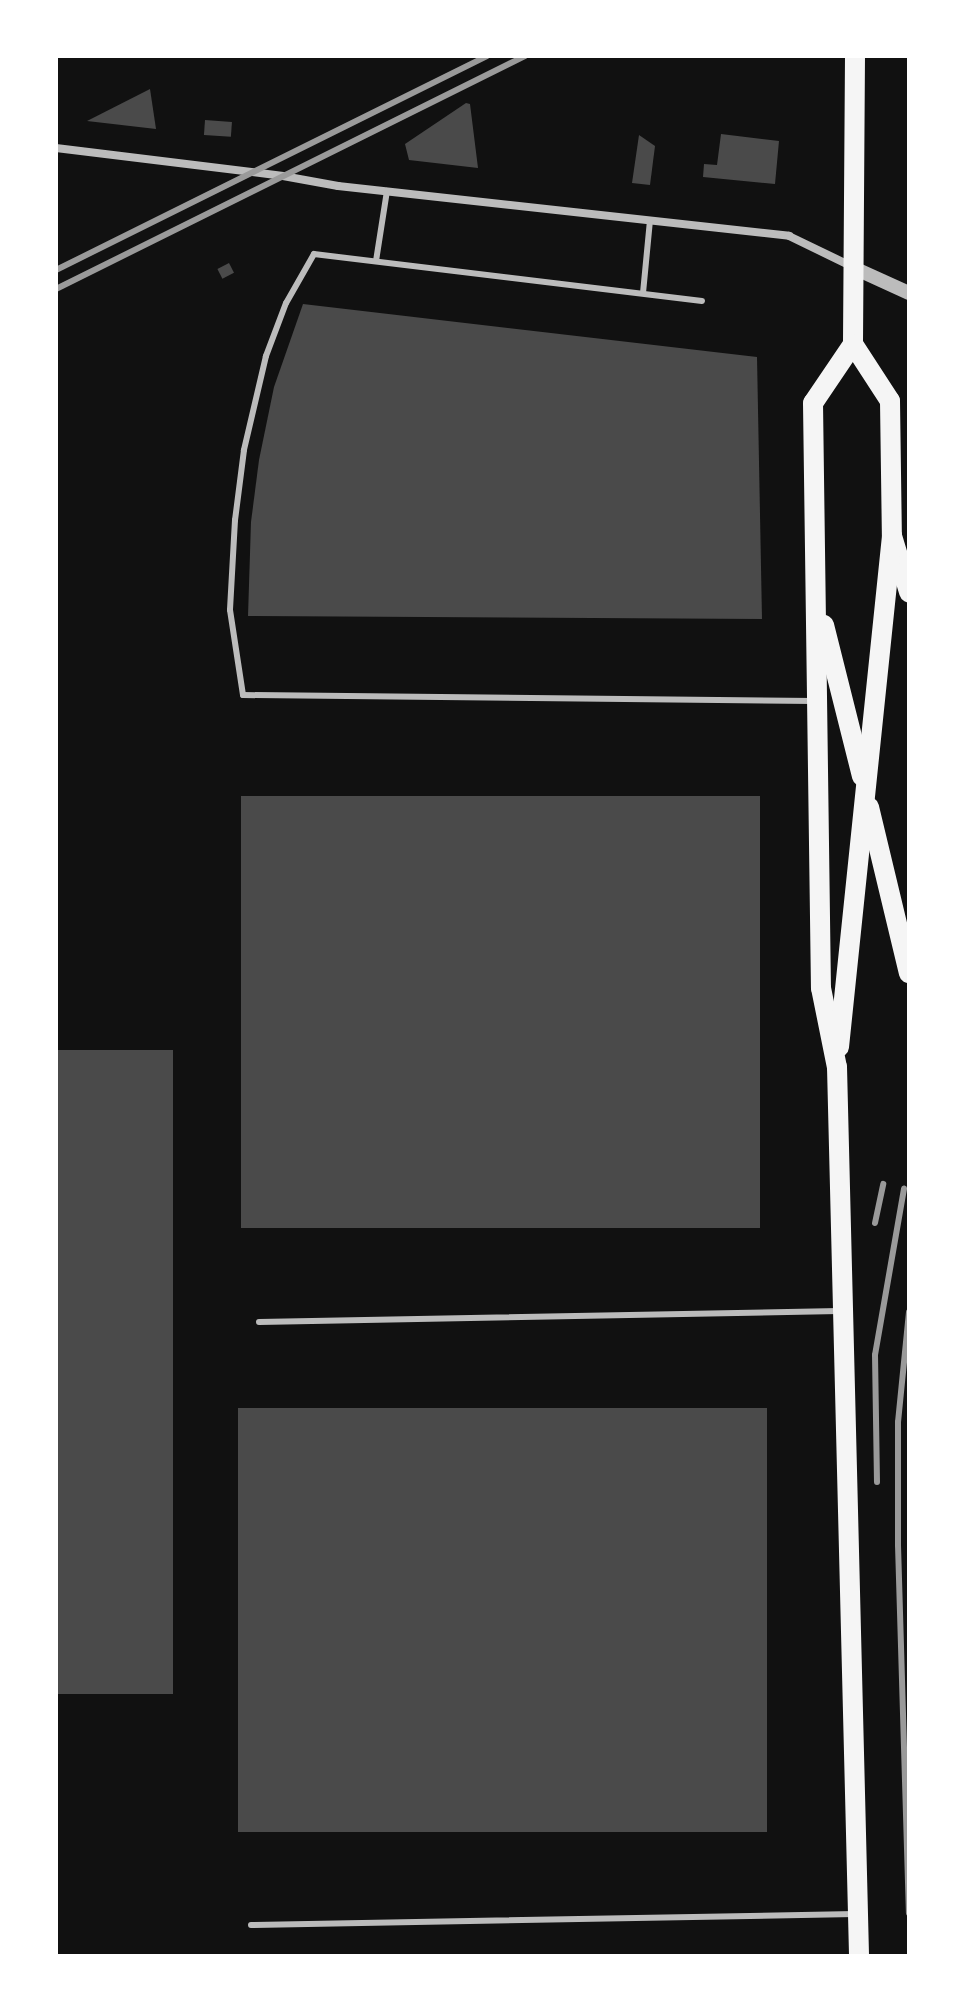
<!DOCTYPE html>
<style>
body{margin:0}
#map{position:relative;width:965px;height:2012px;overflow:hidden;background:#111;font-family:Spectral,serif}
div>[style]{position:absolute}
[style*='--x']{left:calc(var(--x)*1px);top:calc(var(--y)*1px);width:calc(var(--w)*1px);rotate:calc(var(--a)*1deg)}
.building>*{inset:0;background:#4a4a4a;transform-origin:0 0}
.service>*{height:6px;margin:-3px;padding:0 3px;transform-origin:3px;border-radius:3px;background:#bcbcbc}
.minor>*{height:8px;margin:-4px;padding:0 4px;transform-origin:4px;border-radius:4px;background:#bcbcbc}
.tertiary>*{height:14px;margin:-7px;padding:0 7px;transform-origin:7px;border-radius:7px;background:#bcbcbc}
.primary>*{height:20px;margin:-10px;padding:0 10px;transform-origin:10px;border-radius:10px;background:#f5f5f5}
.rail>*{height:6px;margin:-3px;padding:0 3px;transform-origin:3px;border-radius:3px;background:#9a9a9a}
span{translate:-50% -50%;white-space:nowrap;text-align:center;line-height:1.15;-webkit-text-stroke:7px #fff;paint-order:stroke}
.frame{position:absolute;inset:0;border:58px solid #fff;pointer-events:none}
</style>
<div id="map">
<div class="building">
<i style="clip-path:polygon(150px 89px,156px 129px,87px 121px)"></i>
<i style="clip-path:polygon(466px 103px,470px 104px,478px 168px,409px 160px,405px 144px)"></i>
<i style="left:205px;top:120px;width:27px;height:15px;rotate:4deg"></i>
<i style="clip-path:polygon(721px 134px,779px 141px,775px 184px,703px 177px,704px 164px,717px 165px)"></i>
<i style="clip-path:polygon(639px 135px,655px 146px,650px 185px,632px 183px)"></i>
<i style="left:229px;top:263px;width:11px;height:13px;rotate:63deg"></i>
<i style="clip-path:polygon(303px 304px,757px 357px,762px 619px,248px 616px,251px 522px,259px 460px,274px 387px)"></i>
<i style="left:241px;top:796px;width:519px;height:432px"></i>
<i style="left:56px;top:1050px;width:117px;height:644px"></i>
<i style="left:238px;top:1408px;width:529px;height:424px"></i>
</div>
<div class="service">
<i style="--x:376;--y:261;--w:71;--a:-81.1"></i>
<i style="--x:643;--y:293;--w:73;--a:-84.5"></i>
<i style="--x:702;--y:301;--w:391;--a:-173.1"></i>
<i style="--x:314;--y:254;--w:56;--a:119.7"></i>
<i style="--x:286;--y:303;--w:57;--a:110.7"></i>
<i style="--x:266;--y:356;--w:97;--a:103.2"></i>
<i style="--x:244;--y:450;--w:71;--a:97.3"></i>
<i style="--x:235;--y:520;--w:90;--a:93.2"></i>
<i style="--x:230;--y:610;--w:86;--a:81.3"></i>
<i style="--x:243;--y:695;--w:571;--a:0.6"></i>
<i style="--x:259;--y:1322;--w:580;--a:-1.09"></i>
<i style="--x:251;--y:1925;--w:604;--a:-1.04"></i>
</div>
<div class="minor">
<i style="--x:56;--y:148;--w:229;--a:7"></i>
<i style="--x:283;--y:176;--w:56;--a:10.3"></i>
<i style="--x:338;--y:186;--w:454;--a:6.3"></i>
<i style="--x:789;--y:236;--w:69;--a:25.8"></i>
</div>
<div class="tertiary">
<i style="--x:854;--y:268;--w:60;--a:24.4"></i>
</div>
<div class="primary">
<i style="--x:855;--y:56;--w:288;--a:90.4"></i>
<i style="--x:853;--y:344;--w:71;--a:124.1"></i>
<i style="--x:813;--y:403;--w:585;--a:89.22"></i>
<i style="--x:821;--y:988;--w:81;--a:78.6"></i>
<i style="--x:837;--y:1067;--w:889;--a:88.58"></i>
<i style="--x:853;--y:344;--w:68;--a:57"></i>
<i style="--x:890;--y:401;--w:135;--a:89.2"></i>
<i style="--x:892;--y:536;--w:59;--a:73.1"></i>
<i style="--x:824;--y:625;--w:156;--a:75.9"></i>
<i style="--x:869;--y:807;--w:171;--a:76.5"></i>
<i style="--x:839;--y:1047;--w:514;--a:-84.08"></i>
</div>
<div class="rail">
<i style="--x:56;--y:270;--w:481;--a:-26.4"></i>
<i style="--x:56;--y:289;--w:524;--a:-26.42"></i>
<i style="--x:875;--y:1223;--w:40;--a:-78"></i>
<i style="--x:909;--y:1312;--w:111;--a:95.7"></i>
<i style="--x:898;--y:1422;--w:123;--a:90"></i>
<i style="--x:898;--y:1545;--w:368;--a:88.3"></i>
<i style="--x:877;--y:1482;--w:127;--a:-90.9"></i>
<i style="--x:875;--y:1355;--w:169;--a:-80.1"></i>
</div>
<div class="frame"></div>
</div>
